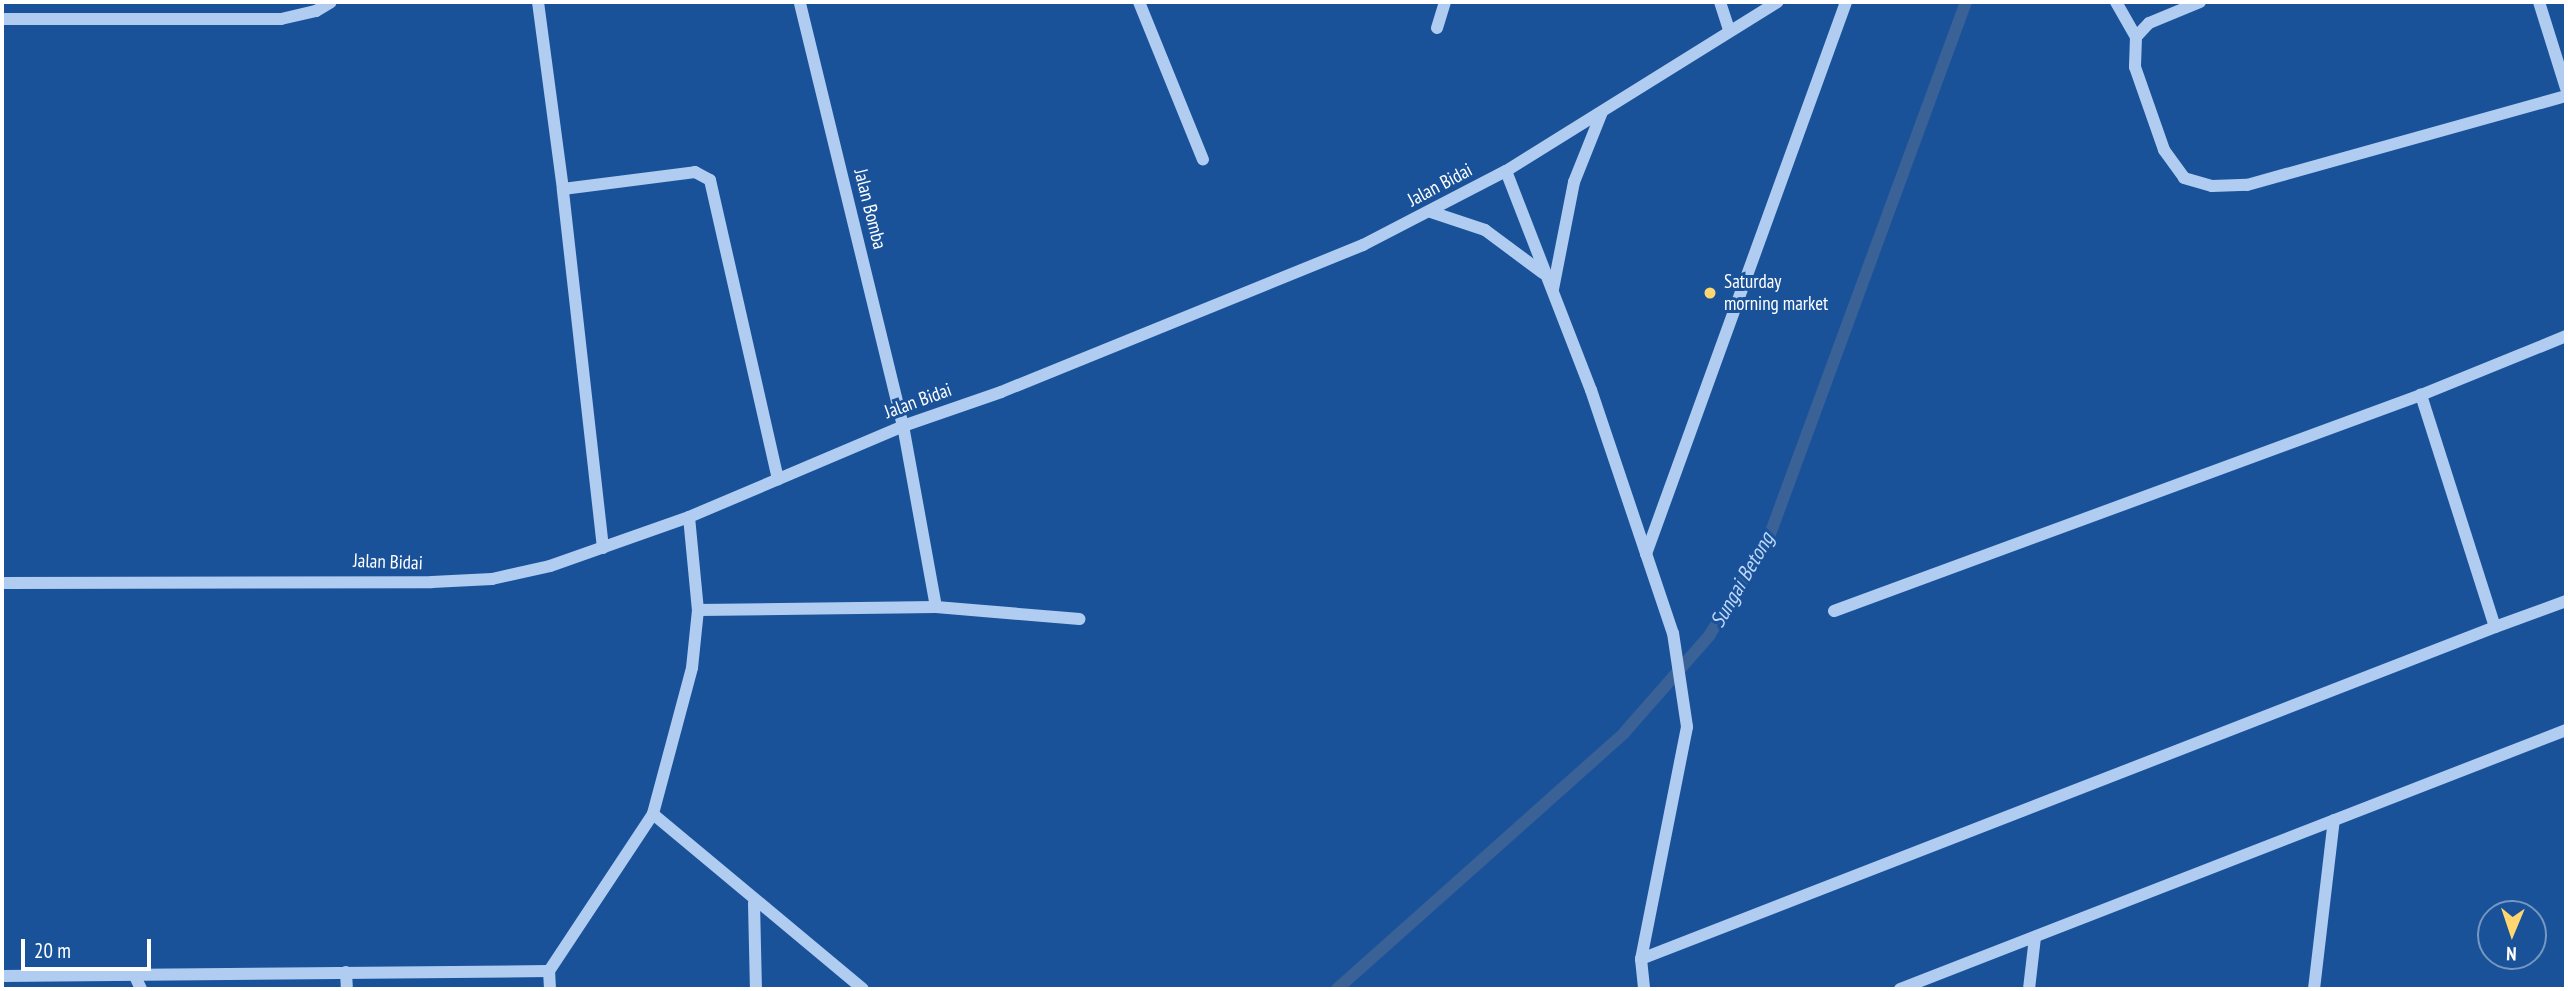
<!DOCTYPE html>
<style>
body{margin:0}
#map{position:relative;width:2568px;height:991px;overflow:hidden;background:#1a529a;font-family:"PT Sans Narrow",sans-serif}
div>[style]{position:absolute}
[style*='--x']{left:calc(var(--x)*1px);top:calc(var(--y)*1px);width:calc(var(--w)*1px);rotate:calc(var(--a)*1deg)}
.stream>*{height:12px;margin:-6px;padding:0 6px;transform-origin:6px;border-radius:6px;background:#3a6296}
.minor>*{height:12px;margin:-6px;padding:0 6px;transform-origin:6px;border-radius:6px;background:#b0cdf1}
.dots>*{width:19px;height:19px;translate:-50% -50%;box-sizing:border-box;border:4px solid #1a529a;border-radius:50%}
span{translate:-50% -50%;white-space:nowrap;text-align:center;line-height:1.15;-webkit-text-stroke:6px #1a529a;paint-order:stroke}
.street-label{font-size:19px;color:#fff}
.poi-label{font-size:19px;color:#fff}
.left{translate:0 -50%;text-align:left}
.water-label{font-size:21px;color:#bdd7f7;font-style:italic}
.frame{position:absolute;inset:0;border:4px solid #fff;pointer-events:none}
.north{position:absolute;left:2477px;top:900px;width:70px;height:70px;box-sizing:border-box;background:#1a529a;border:2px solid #7697c2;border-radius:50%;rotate:182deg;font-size:19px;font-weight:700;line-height:28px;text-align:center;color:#fff}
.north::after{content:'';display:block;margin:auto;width:24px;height:32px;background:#ffd670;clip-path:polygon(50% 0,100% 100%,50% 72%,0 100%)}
.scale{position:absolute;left:21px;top:939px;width:130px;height:32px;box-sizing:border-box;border:4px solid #fff;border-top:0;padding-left:9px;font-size:21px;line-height:24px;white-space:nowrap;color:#fff;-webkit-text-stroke:5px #1a529a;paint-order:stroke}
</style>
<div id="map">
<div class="stream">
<i style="--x:1337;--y:989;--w:385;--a:-41.7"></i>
<i style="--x:1624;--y:733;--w:129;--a:-48.8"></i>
<i style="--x:1709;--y:636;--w:116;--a:-58.8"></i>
<i style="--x:1769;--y:537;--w:570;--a:-69.79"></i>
</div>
<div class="minor">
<i style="--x:538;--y:2;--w:189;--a:82.4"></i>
<i style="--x:1139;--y:2;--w:170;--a:67.9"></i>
<i style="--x:1720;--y:2;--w:28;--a:72"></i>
<i style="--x:2116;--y:2;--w:40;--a:60.3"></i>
<i style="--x:2200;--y:2;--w:55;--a:157.6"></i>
<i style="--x:2149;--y:23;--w:19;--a:133"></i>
<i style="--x:2136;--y:37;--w:30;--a:92"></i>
<i style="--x:2135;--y:67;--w:88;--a:70.7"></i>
<i style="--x:2164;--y:150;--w:34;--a:54"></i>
<i style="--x:2184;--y:178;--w:29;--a:16"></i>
<i style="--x:2212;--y:186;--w:35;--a:-2"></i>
<i style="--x:2247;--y:185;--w:331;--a:-15.6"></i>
<i style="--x:2539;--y:2;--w:90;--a:72.6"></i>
<i style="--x:2;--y:19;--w:279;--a:0"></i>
<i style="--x:281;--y:19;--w:36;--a:-13"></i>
<i style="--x:316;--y:11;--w:17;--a:-31"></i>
<i style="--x:1437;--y:28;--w:27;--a:-73"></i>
<i style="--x:1506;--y:171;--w:235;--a:68.8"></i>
<i style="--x:1591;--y:390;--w:256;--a:71.4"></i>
<i style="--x:1673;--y:633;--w:95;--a:81.5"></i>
<i style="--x:1687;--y:727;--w:237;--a:101.2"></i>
<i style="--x:1641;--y:959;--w:30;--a:84"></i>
<i style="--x:1431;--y:212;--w:57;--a:18.4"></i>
<i style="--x:1485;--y:230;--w:72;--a:36.6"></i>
<i style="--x:1553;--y:289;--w:109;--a:-78.9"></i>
<i style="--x:1574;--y:182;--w:75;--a:-68.2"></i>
<i style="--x:689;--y:517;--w:93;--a:84.5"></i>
<i style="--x:698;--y:610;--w:58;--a:95.9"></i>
<i style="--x:692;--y:668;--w:151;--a:105"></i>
<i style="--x:653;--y:814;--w:273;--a:39.8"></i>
<i style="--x:603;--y:548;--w:361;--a:-96.4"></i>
<i style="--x:563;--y:189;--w:133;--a:-7.3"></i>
<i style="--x:695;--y:172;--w:17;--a:28"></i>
<i style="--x:710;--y:180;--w:307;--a:77.2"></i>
<i style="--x:1646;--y:554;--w:587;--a:-70.08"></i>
<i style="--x:2;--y:583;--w:430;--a:-0.1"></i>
<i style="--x:432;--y:582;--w:60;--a:-2.9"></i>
<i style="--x:492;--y:579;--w:59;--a:-12.6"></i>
<i style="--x:550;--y:566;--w:147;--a:-19.4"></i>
<i style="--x:689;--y:517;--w:233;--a:-23"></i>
<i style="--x:903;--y:426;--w:104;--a:-19.1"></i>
<i style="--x:1001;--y:392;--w:391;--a:-22.1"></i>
<i style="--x:1363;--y:245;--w:161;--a:-27.4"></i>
<i style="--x:1506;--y:171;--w:320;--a:-31.9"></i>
<i style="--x:936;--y:607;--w:144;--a:4.8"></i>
<i style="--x:698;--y:610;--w:238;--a:-0.7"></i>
<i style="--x:936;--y:607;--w:184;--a:-100.3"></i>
<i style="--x:903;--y:426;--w:436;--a:-103.7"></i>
<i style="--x:1834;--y:611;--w:625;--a:-20.2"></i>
<i style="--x:2421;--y:395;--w:157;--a:-22.1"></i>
<i style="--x:2495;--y:627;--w:76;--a:-20.1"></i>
<i style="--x:754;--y:903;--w:86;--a:88.7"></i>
<i style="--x:1641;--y:959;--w:916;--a:-21.24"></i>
<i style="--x:2495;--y:627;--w:244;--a:-107.7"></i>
<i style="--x:346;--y:972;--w:17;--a:87"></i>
<i style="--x:134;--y:974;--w:17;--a:65"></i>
<i style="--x:2;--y:976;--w:547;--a:-0.52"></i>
<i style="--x:550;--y:989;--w:18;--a:-93"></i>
<i style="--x:549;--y:971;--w:188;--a:-56.5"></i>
<i style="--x:1900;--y:989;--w:715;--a:-21.25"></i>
<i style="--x:2029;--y:989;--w:52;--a:-83.4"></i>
<i style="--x:2314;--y:989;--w:170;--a:-83.3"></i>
</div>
<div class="dots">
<i style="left:1710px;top:293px;background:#ffd670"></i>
</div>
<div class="street-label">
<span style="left:1440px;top:185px;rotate:-28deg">Jalan Bidai</span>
<span style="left:870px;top:209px;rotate:76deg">Jalan Bomba</span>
<span style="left:918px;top:401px;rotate:-20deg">Jalan Bidai</span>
<span style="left:388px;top:562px;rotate:2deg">Jalan Bidai</span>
</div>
<div class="poi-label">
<span class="left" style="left:1724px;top:293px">Saturday<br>morning market</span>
</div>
<div class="water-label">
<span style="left:1742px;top:580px;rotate:-60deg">Sungai Betong</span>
</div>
<div class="frame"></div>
<div class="north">N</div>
<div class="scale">20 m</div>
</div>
